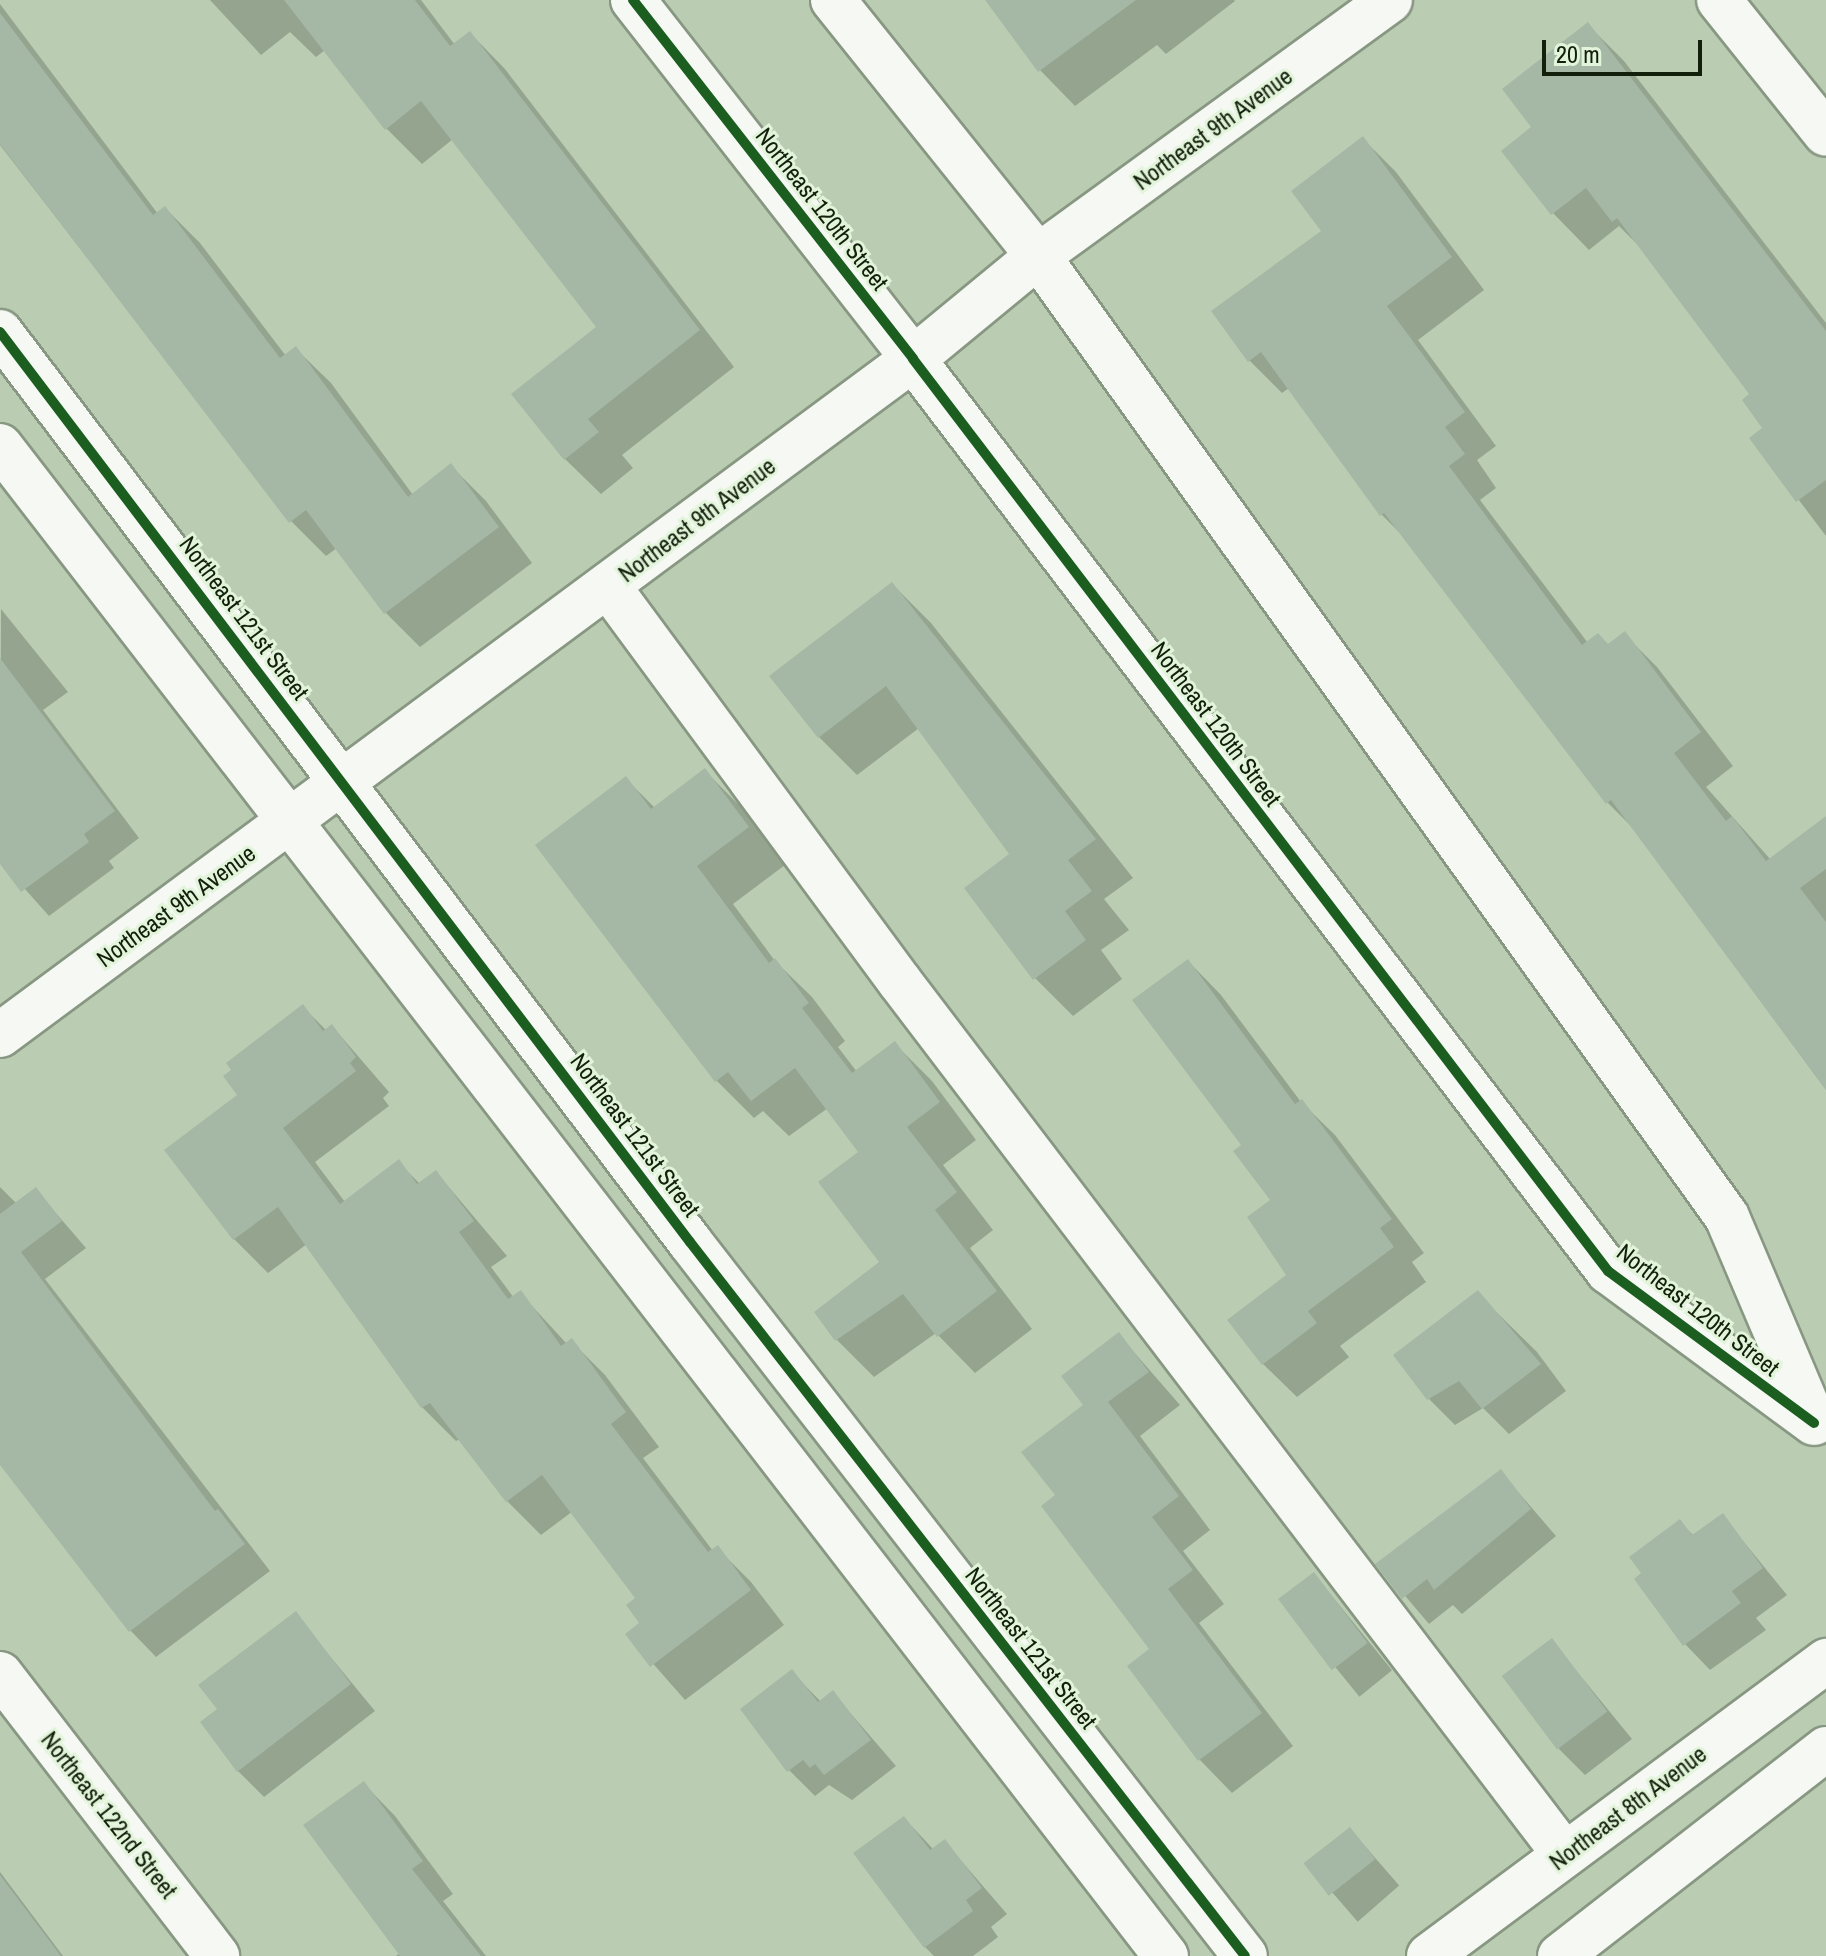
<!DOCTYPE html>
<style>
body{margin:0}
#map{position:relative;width:1826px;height:1956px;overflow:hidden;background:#bacdb2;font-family:"Archivo Narrow",sans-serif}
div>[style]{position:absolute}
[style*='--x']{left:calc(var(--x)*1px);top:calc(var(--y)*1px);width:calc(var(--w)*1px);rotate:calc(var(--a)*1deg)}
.shadow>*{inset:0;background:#0003;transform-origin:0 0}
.building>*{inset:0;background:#a5b8a6;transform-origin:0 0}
.roads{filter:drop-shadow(2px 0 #889782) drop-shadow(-2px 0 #889782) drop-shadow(0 2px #889782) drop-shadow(0 -2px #889782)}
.minor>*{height:44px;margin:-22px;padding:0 22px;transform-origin:22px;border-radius:22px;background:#f5f8f3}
.cycleway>*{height:10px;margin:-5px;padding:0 5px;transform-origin:5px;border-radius:5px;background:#1b5e20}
span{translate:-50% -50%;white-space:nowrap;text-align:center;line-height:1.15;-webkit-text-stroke:6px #e2f4da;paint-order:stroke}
.street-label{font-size:24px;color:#111f0b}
.scale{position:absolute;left:1542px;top:40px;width:160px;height:36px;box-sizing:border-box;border:4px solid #111f0b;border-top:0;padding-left:10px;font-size:24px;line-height:28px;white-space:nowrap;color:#111f0b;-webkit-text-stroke:6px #e2f4da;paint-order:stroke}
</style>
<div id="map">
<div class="shadow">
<i style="clip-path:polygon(210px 0,421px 0,455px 45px,470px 33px,505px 69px,734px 367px,622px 455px,633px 468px,601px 494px,565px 459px,598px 328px,453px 139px,422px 164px,386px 128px,325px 50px,316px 57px,290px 32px,261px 55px)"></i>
<i style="clip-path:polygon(987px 0,1234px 0,1235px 1px,1166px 54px,1157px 45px,1075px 106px,1040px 70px)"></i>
<i style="clip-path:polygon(0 4px,158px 214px,165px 208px,200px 243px,286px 356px,296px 349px,331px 383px,413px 495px,451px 466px,486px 501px,532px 563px,420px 647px,385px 612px,337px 548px,326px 556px,291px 521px,0 145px)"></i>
<i style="clip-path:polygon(1588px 25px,1624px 61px,1826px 323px,1826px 536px,1752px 438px,1765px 428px,1752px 395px,1647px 254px,1619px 226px,1589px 250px,1553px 213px,1534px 127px)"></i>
<i style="clip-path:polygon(1363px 139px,1396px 172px,1484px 290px,1418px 340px,1496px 446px,1477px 460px,1496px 488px,1480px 500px,1588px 643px,1609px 646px,1624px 634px,1657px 667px,1733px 766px,1706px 787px,1771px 860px,1826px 818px,1826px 1090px,1635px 830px,1608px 803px,1408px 541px,1381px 514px,1289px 388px,1282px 393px,1249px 360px,1324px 232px)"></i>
<i style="clip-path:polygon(892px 584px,931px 623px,1133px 878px,1104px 899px,1129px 930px,1101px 950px,1122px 979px,1073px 1016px,1035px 978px,1011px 854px,919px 728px,857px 775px,819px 737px)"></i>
<i style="clip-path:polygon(1px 609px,68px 692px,43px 710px,139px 838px,109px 861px,114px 868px,49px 916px,0 861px)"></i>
<i style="clip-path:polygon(705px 771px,742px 808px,785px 865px,733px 904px,775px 961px,812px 997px,845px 1041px,838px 1047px,857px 1072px,895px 1044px,932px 1081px,976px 1140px,943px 1165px,993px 1230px,970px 1248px,1032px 1329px,975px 1373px,936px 1333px,874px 1377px,837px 1340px,817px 1312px,882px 1263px,861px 1152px,828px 1108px,789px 1136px,763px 1111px,754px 1118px,717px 1081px,538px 845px,626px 779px,655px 808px)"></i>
<i style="clip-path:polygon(1188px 961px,1221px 995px,1301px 1102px,1335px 1135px,1424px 1253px,1412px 1262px,1426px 1282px,1340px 1346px,1349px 1357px,1297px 1397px,1263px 1364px,1288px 1275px,1273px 1200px,1244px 1145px)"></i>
<i style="clip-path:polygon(303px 1007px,326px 1030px,332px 1026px,389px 1092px,383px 1098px,389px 1106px,315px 1162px,345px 1202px,398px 1162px,420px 1184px,436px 1172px,507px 1256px,491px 1267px,514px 1298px,520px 1293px,567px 1344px,571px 1341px,605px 1375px,659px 1447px,643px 1458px,713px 1551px,717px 1548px,751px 1582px,784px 1625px,685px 1700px,627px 1634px,642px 1623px,638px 1598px,573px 1511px,541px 1535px,507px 1501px,460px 1439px,456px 1441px,422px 1407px,307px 1244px,268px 1273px,234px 1239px,240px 1095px)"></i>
<i style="clip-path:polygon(0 1187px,17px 1204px,36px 1190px,86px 1248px,45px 1279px,270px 1571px,156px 1657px,131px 1631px,0 1459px)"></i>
<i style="clip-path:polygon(1477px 1293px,1537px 1352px,1566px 1391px,1509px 1434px,1483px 1408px,1455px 1425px,1429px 1399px)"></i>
<i style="clip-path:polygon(1119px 1335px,1180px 1405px,1140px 1436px,1210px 1530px,1183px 1551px,1224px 1604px,1199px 1623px,1293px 1746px,1232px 1793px,1200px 1760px,1130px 1666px,1152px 1649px,1058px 1495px,1086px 1405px)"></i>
<i style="clip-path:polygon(1500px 1471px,1556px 1536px,1462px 1614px,1453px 1605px,1429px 1624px,1378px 1564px)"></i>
<i style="clip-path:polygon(1722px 1515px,1787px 1595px,1756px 1618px,1766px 1630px,1710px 1670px,1685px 1644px,1680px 1522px,1694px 1536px)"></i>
<i style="left:1314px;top:1574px;width:124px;height:42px;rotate:51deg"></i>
<i style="clip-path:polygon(295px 1614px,375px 1711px,264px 1797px,238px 1771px,220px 1709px)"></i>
<i style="clip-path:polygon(1552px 1641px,1632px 1739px,1585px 1775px,1559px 1749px)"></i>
<i style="clip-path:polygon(792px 1672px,821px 1702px,833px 1693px,896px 1766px,852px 1800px,829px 1785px,815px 1796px,789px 1770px)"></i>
<i style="clip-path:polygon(364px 1784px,395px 1816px,453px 1894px,443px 1901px,486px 1956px,396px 1956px,400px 1953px)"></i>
<i style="clip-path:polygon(904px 1818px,934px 1850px,945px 1842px,1007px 1914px,991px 1927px,998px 1937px,973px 1956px,934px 1956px,925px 1947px)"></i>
<i style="left:1350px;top:1829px;width:75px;height:55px;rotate:49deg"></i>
<i style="clip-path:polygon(0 1872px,63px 1956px,0 1956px)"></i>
</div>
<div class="building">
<i style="clip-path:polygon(284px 0,415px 0,450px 46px,470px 31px,700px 330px,588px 419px,599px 432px,564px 460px,511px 394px,596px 327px,421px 101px,385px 130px)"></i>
<i style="clip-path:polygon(985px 0,1136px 0,1038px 72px)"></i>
<i style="clip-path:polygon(0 13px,153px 215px,165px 206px,280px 358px,296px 346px,408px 497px,451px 463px,499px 527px,384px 614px,306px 510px,289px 523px,0 144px)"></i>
<i style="clip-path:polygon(1588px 22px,1826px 331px,1826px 480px,1796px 502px,1749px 438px,1762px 428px,1742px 400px,1749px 394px,1617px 218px,1612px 222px,1586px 188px,1551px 215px,1501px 151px,1531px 127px,1502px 89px)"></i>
<i style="clip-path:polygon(1363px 136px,1452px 257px,1387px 306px,1465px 412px,1445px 427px,1465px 454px,1449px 466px,1582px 645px,1598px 633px,1608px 644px,1625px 631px,1701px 732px,1674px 753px,1726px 821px,1732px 816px,1766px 861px,1826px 816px,1826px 869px,1800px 888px,1826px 922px,1826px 1090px,1611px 800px,1606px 804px,1384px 513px,1380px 516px,1261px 352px,1248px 362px,1211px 311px,1321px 231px,1291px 191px)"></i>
<i style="clip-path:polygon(892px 582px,1096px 839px,1068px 860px,1092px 891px,1065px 911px,1086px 940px,1033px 980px,964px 888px,1009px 854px,886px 686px,818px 738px,769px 676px)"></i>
<i style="clip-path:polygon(0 658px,115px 811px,84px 834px,89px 842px,21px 892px,0 864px)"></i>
<i style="clip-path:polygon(705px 768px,749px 827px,697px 866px,769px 963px,775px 958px,809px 1003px,802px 1008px,852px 1073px,895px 1041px,940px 1102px,907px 1127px,957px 1192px,935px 1210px,997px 1291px,937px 1337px,903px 1294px,835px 1341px,814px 1312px,879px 1262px,818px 1182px,858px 1152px,795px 1068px,751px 1101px,728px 1072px,715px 1082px,535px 845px,626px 776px,651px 809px)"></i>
<i style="clip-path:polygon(1188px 959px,1295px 1104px,1302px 1099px,1392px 1219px,1380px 1228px,1394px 1247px,1308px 1311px,1317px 1323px,1262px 1365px,1227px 1320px,1286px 1275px,1247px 1217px,1270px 1200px,1233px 1151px,1241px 1145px,1132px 1000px)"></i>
<i style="clip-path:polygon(303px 1004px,323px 1031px,332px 1024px,356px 1057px,350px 1063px,356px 1071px,283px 1128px,340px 1204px,399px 1159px,417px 1184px,436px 1170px,474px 1221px,459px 1232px,508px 1299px,521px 1290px,561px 1346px,572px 1338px,626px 1412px,611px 1424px,708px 1552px,718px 1545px,751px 1590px,650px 1667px,625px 1634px,639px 1623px,626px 1605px,635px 1598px,542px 1475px,506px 1502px,430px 1403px,421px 1408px,278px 1207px,233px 1240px,164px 1150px,237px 1095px,223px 1076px,231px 1070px,226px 1063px)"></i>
<i style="clip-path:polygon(36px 1187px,62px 1221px,21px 1252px,215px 1511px,218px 1509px,245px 1544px,129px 1632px,0 1465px,0 1214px)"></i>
<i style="clip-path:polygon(1478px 1290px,1541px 1364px,1482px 1409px,1459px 1381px,1427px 1400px,1393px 1355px)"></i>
<i style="clip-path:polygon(1119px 1332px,1149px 1372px,1108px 1402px,1179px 1496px,1152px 1517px,1193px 1570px,1168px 1589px,1262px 1713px,1198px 1761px,1127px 1666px,1149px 1649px,1041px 1506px,1055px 1495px,1021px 1452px,1083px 1405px,1061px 1376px)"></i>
<i style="clip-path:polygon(1501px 1469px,1531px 1509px,1434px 1590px,1427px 1579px,1402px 1599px,1375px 1564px)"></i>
<i style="clip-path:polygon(1723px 1513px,1763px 1568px,1732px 1591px,1741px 1603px,1683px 1646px,1634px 1579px,1641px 1573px,1629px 1557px,1680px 1519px,1692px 1535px)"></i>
<i style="left:1314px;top:1572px;width:89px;height:45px;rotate:53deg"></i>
<i style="clip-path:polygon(296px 1611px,351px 1684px,237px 1772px,200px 1722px,217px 1709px,198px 1685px)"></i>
<i style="left:1552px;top:1638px;width:92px;height:63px;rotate:53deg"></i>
<i style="clip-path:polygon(792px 1669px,818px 1702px,833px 1690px,871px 1740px,824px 1775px,815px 1764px,810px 1768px,803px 1760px,787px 1772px,740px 1709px)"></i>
<i style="clip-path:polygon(364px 1781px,423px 1861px,412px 1869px,481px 1956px,400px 1956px,303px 1825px)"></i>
<i style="clip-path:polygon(904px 1816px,930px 1850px,945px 1839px,982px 1888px,966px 1900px,973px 1911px,924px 1948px,853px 1853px)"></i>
<i style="left:1350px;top:1827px;width:41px;height:59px;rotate:52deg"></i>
<i style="clip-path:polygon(0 1875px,61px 1956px,0 1956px)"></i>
</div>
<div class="roads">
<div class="minor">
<i style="--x:633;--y:0;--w:455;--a:52"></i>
<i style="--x:913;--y:359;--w:1147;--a:52.69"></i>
<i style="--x:1608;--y:1271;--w:256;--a:36.4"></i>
<i style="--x:833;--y:0;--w:328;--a:51.3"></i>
<i style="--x:1038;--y:256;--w:1182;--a:54.36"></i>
<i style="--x:1727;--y:1217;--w:223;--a:67"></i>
<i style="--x:1719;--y:0;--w:171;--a:51.4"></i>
<i style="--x:0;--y:332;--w:1142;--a:52.83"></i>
<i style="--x:690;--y:1242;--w:904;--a:52.14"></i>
<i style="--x:0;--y:446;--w:1908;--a:52.33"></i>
<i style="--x:608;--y:586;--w:492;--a:53.6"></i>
<i style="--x:900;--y:982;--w:1097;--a:52.7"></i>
<i style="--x:0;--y:1035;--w:1136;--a:-36.52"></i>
<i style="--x:913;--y:359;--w:162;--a:-39.5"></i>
<i style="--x:1038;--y:256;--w:435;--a:-36"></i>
<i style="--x:0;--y:1674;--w:356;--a:52.4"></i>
<i style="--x:1429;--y:1956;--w:495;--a:-36.6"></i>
<i style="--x:1560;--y:1956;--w:337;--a:-37.9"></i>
</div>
</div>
<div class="cycleway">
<i style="--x:633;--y:0;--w:455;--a:52"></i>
<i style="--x:913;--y:359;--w:1147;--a:52.69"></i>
<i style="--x:1608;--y:1271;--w:256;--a:36.4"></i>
<i style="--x:0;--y:332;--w:1142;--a:52.83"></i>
<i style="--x:690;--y:1242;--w:904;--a:52.14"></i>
</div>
<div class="street-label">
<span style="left:1213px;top:129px;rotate:-36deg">Northeast 9th Avenue</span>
<span style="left:822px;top:209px;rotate:52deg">Northeast 120th Street</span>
<span style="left:697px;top:520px;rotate:-37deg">Northeast 9th Avenue</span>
<span style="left:244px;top:618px;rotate:53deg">Northeast 121st Street</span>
<span style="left:1216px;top:724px;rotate:53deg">Northeast 120th Street</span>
<span style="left:176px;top:906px;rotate:-36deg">Northeast 9th Avenue</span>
<span style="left:635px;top:1135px;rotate:53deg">Northeast 121st Street</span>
<span style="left:1698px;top:1310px;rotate:38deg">Northeast 120th Street</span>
<span style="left:1031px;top:1648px;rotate:52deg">Northeast 121st Street</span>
<span style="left:1628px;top:1808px;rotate:-37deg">Northeast 8th Avenue</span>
<span style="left:109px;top:1815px;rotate:52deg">Northeast 122nd Street</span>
</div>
<div class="scale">20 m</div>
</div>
